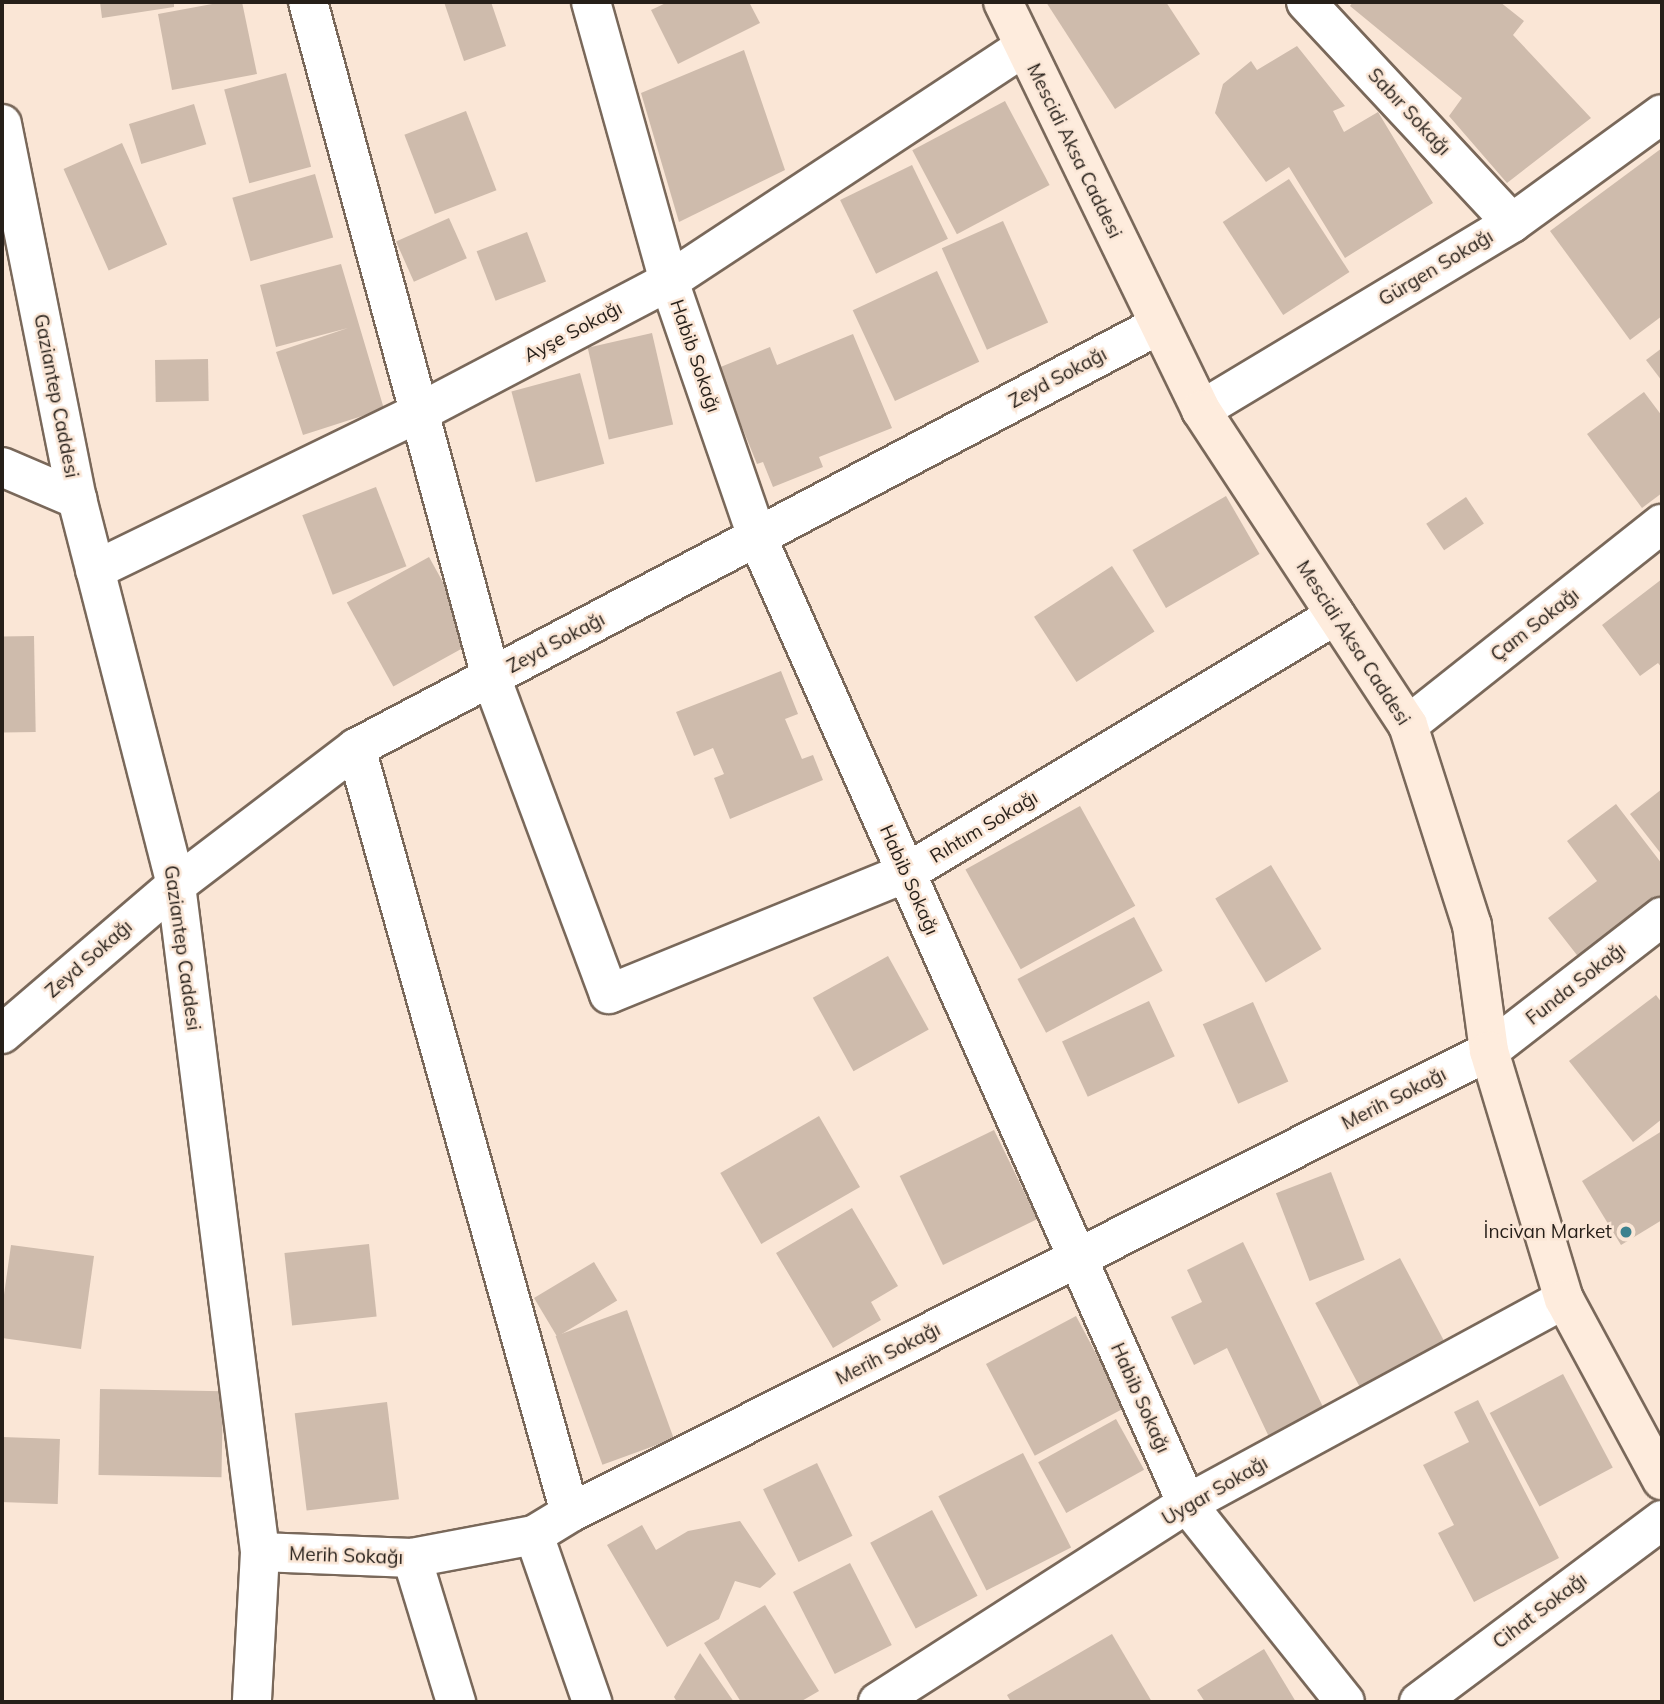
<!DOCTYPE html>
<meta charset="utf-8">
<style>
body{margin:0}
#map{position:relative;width:1664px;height:1704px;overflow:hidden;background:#fae6d6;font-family:Mulish,sans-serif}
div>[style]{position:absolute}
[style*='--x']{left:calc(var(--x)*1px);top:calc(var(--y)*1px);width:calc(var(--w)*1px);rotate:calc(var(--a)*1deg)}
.building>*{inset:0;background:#cebbac;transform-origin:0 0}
.roads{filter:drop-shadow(2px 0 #79685a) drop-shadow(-2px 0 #79685a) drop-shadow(0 2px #79685a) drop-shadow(0 -2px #79685a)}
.street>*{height:38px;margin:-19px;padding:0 19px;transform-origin:19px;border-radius:19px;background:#fff}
.secondary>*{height:38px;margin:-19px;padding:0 19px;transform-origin:19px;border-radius:19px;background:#feecdd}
.dots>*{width:19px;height:19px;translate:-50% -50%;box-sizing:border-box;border:4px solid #fae6d6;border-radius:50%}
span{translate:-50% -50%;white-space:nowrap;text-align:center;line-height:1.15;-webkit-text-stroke:5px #fae6d6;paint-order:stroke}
.street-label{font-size:19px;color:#261f19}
.poi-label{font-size:19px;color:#261f19}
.right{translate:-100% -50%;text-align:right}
.frame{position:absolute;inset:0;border:4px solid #261f19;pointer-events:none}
</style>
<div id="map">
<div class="building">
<i style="clip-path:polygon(100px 2px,174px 2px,174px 7px,102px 18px)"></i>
<i style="clip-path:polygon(223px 2px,242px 2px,257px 74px,172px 90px,158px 14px)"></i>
<i style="clip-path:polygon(444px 2px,491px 2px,506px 46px,464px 61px)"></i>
<i style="clip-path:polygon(668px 2px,749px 2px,760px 23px,678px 64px,651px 10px)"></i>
<i style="clip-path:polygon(1046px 2px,1166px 2px,1200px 54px,1115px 109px)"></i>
<i style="clip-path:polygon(1353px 2px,1500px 2px,1524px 21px,1513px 35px,1591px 118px,1507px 183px,1449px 116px,1462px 98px,1350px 6px)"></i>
<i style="clip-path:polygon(1297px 46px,1345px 106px,1333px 111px,1344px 132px,1378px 112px,1433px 203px,1345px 258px,1289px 167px,1266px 182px,1215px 113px,1223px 84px,1251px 61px,1257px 70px)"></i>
<i style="clip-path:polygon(744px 50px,785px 170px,679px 222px,641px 93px)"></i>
<i style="left:286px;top:73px;width:97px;height:64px;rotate:75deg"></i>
<i style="left:1005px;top:101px;width:95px;height:105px;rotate:62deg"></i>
<i style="left:194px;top:104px;width:42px;height:68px;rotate:73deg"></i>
<i style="left:466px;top:111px;width:85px;height:66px;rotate:69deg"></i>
<i style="left:122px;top:143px;width:111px;height:64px;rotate:66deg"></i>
<i style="clip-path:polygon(1662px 148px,1662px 316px,1630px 340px,1550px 231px)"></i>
<i style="left:912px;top:165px;width:82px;height:80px;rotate:64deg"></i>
<i style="left:315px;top:174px;width:66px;height:86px;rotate:74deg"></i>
<i style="left:1289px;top:179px;width:111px;height:79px;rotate:57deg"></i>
<i style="left:449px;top:218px;width:44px;height:58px;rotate:66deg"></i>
<i style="left:1003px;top:221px;width:111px;height:67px;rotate:66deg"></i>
<i style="left:527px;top:232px;width:53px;height:54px;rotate:69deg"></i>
<i style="clip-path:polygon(341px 264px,384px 409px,303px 435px,276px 352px,348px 328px,276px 347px,260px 285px)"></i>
<i style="left:937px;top:271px;width:100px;height:93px;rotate:65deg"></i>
<i style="left:652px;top:333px;width:94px;height:66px;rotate:77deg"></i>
<i style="clip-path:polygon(853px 334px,892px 428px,819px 457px,823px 467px,773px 487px,763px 462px,757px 464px,718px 368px,770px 347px,777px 365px)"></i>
<i style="clip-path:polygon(1662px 348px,1662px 381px,1646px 360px)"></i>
<i style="left:208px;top:359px;width:42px;height:53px;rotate:89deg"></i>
<i style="left:580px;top:373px;width:94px;height:71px;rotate:75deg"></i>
<i style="clip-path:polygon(1644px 392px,1662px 416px,1662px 493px,1642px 508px,1587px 434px)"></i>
<i style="left:376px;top:487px;width:85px;height:79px;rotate:69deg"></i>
<i style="left:1226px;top:496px;width:67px;height:108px;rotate:60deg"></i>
<i style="left:1466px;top:497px;width:32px;height:48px;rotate:56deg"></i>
<i style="left:429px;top:557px;width:96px;height:94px;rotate:61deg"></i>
<i style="left:1112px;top:566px;width:78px;height:93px;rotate:57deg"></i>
<i style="clip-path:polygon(1662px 579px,1662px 668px,1658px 663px,1640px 676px,1602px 625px)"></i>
<i style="left:34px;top:636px;width:96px;height:32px;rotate:89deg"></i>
<i style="clip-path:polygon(781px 671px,798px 714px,785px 719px,802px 759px,813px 755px,823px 780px,730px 819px,714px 778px,724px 774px,713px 748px,694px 756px,676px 712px)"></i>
<i style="clip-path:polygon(1662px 789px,1662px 855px,1630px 814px)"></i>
<i style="clip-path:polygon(1616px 804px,1662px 864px,1662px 896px,1580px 959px,1548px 918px,1597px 881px,1567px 841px)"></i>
<i style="left:1080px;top:806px;width:114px;height:131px;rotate:61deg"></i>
<i style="left:1271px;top:865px;width:98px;height:65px;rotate:59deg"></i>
<i style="left:1134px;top:917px;width:61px;height:132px;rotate:62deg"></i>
<i style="left:888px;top:956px;width:84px;height:86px;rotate:61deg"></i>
<i style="clip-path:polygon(1656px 995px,1662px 1003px,1662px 1119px,1633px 1142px,1569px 1061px)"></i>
<i style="left:1149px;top:1001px;width:61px;height:96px;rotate:65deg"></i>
<i style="left:1253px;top:1002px;width:87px;height:55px;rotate:66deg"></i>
<i style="left:819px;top:1116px;width:82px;height:114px;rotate:60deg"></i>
<i style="left:994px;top:1130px;width:99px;height:105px;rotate:64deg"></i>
<i style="clip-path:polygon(1662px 1131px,1662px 1220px,1621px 1245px,1582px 1181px)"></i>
<i style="left:1331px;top:1172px;width:94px;height:59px;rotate:69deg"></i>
<i style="clip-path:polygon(852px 1208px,898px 1286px,871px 1302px,881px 1320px,833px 1348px,776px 1253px)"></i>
<i style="clip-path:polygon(1243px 1242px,1325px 1411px,1269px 1437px,1227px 1348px,1194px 1365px,1171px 1317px,1202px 1302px,1187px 1270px)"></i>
<i style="left:369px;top:1244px;width:73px;height:85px;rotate:84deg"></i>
<i style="clip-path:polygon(11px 1245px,94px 1256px,81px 1349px,2px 1338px,2px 1309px)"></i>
<i style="left:1400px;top:1258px;width:95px;height:96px;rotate:62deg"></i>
<i style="left:594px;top:1262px;width:45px;height:70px;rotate:59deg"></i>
<i style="left:627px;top:1310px;width:137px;height:76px;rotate:70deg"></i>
<i style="left:1076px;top:1316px;width:104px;height:102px;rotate:62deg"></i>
<i style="left:1563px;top:1374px;width:106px;height:83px;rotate:62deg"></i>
<i style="left:100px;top:1389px;width:123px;height:86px;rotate:1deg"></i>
<i style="clip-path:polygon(1478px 1400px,1559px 1558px,1474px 1602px,1438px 1533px,1454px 1525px,1423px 1465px,1469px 1442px,1454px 1412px)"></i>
<i style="left:387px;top:1402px;width:98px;height:93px;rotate:83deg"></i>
<i style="left:1116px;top:1419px;width:58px;height:89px;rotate:61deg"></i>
<i style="left:2px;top:1437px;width:58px;height:65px;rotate:2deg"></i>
<i style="left:1023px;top:1453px;width:106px;height:95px;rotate:63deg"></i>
<i style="left:817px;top:1463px;width:81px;height:60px;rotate:64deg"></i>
<i style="left:932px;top:1510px;width:97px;height:70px;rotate:62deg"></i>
<i style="clip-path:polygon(740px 1521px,776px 1574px,760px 1588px,735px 1581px,719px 1619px,667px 1647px,607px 1545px,642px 1525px,656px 1550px,688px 1531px)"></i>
<i style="left:850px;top:1563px;width:92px;height:64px;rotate:63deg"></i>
<i style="clip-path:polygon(765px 1605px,819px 1691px,800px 1702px,741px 1702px,704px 1643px)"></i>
<i style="clip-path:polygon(1112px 1634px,1152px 1702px,1011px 1702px,1007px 1695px)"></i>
<i style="clip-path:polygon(1264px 1649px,1296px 1702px,1205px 1702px,1197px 1690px)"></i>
<i style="clip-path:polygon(700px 1653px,734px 1702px,677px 1702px,674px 1697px)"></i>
</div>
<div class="roads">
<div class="street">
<i style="--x:308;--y:2;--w:699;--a:74.83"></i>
<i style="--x:491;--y:677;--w:338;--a:69.6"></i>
<i style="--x:609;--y:994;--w:321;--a:-22.2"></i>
<i style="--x:906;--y:873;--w:501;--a:-30.96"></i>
<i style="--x:591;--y:2;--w:290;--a:74.4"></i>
<i style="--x:669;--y:281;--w:271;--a:71"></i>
<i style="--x:757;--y:537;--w:1058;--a:66.03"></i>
<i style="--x:1187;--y:1504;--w:253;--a:51.4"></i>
<i style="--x:1306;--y:2;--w:302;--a:47"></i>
<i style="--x:2;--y:124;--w:382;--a:78.7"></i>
<i style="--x:77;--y:499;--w:398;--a:75.6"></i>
<i style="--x:176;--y:885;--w:672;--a:82.82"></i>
<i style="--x:260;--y:1552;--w:150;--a:93.1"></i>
<i style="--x:1201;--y:410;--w:363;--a:-31"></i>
<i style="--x:1512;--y:223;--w:185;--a:-36"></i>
<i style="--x:2;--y:467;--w:82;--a:23.1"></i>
<i style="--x:95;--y:570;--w:359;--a:-25.9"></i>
<i style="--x:418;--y:413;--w:284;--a:-27.7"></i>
<i style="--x:669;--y:281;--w:425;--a:-33.4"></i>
<i style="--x:1408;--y:725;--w:324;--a:-38.4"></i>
<i style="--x:356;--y:748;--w:794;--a:74.37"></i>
<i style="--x:2;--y:1034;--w:229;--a:-40.6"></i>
<i style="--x:176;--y:885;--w:226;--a:-37.3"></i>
<i style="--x:356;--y:748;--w:908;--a:-27.78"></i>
<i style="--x:534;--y:1535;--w:177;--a:70.8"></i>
<i style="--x:260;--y:1552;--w:152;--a:2.3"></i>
<i style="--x:412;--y:1558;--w:124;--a:-10.7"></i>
<i style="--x:534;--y:1535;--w:42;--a:-31.4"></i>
<i style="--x:570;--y:1513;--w:1029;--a:-26.69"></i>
<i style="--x:1489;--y:1051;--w:219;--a:-37.8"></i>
<i style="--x:412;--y:1558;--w:151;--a:73"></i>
<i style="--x:878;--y:1702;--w:367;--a:-32.7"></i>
<i style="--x:1187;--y:1504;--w:429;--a:-28.5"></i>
<i style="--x:1419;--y:1702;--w:304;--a:-36.8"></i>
</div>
<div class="secondary">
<i style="--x:1003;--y:2;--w:454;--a:64.1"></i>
<i style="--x:1201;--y:410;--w:377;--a:56.7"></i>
<i style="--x:1408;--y:725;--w:210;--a:72.3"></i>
<i style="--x:1472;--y:925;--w:127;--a:82.3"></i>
<i style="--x:1489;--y:1051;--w:259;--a:73.2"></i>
<i style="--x:1564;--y:1299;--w:206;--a:61.6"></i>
</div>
</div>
<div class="dots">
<i style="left:1626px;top:1232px;background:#3d828f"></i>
</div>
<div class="street-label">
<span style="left:1409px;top:112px;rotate:47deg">Sabır Sokağı</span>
<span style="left:1074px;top:151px;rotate:64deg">Mescidi Aksa Caddesi</span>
<span style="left:1436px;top:268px;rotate:-31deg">Gürgen Sokağı</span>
<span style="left:573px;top:332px;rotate:-28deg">Ayşe Sokağı</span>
<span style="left:695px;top:356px;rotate:71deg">Habib Sokağı</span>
<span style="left:1058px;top:378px;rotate:-28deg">Zeyd Sokağı</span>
<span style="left:56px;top:396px;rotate:79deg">Gaziantep Caddesi</span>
<span style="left:1535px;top:625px;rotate:-38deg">Çam Sokağı</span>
<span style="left:556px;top:643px;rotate:-28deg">Zeyd Sokağı</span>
<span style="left:1353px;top:643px;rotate:57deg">Mescidi Aksa Caddesi</span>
<span style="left:984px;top:827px;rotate:-31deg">Rıhtım Sokağı</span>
<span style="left:909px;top:880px;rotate:66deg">Habib Sokağı</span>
<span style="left:182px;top:948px;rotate:82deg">Gaziantep Caddesi</span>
<span style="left:89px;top:959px;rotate:-41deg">Zeyd Sokağı</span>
<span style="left:1576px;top:984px;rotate:-38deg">Funda Sokağı</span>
<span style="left:1394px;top:1099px;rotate:-27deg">Merih Sokağı</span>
<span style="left:888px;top:1354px;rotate:-27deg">Merih Sokağı</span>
<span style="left:1140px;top:1398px;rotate:66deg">Habib Sokağı</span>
<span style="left:1215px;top:1491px;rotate:-30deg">Uygar Sokağı</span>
<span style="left:346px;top:1556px;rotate:2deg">Merih Sokağı</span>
<span style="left:1540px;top:1611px;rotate:-37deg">Cihat Sokağı</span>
</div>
<div class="poi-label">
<span class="right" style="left:1612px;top:1232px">İncivan Market</span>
</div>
<div class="frame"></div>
</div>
